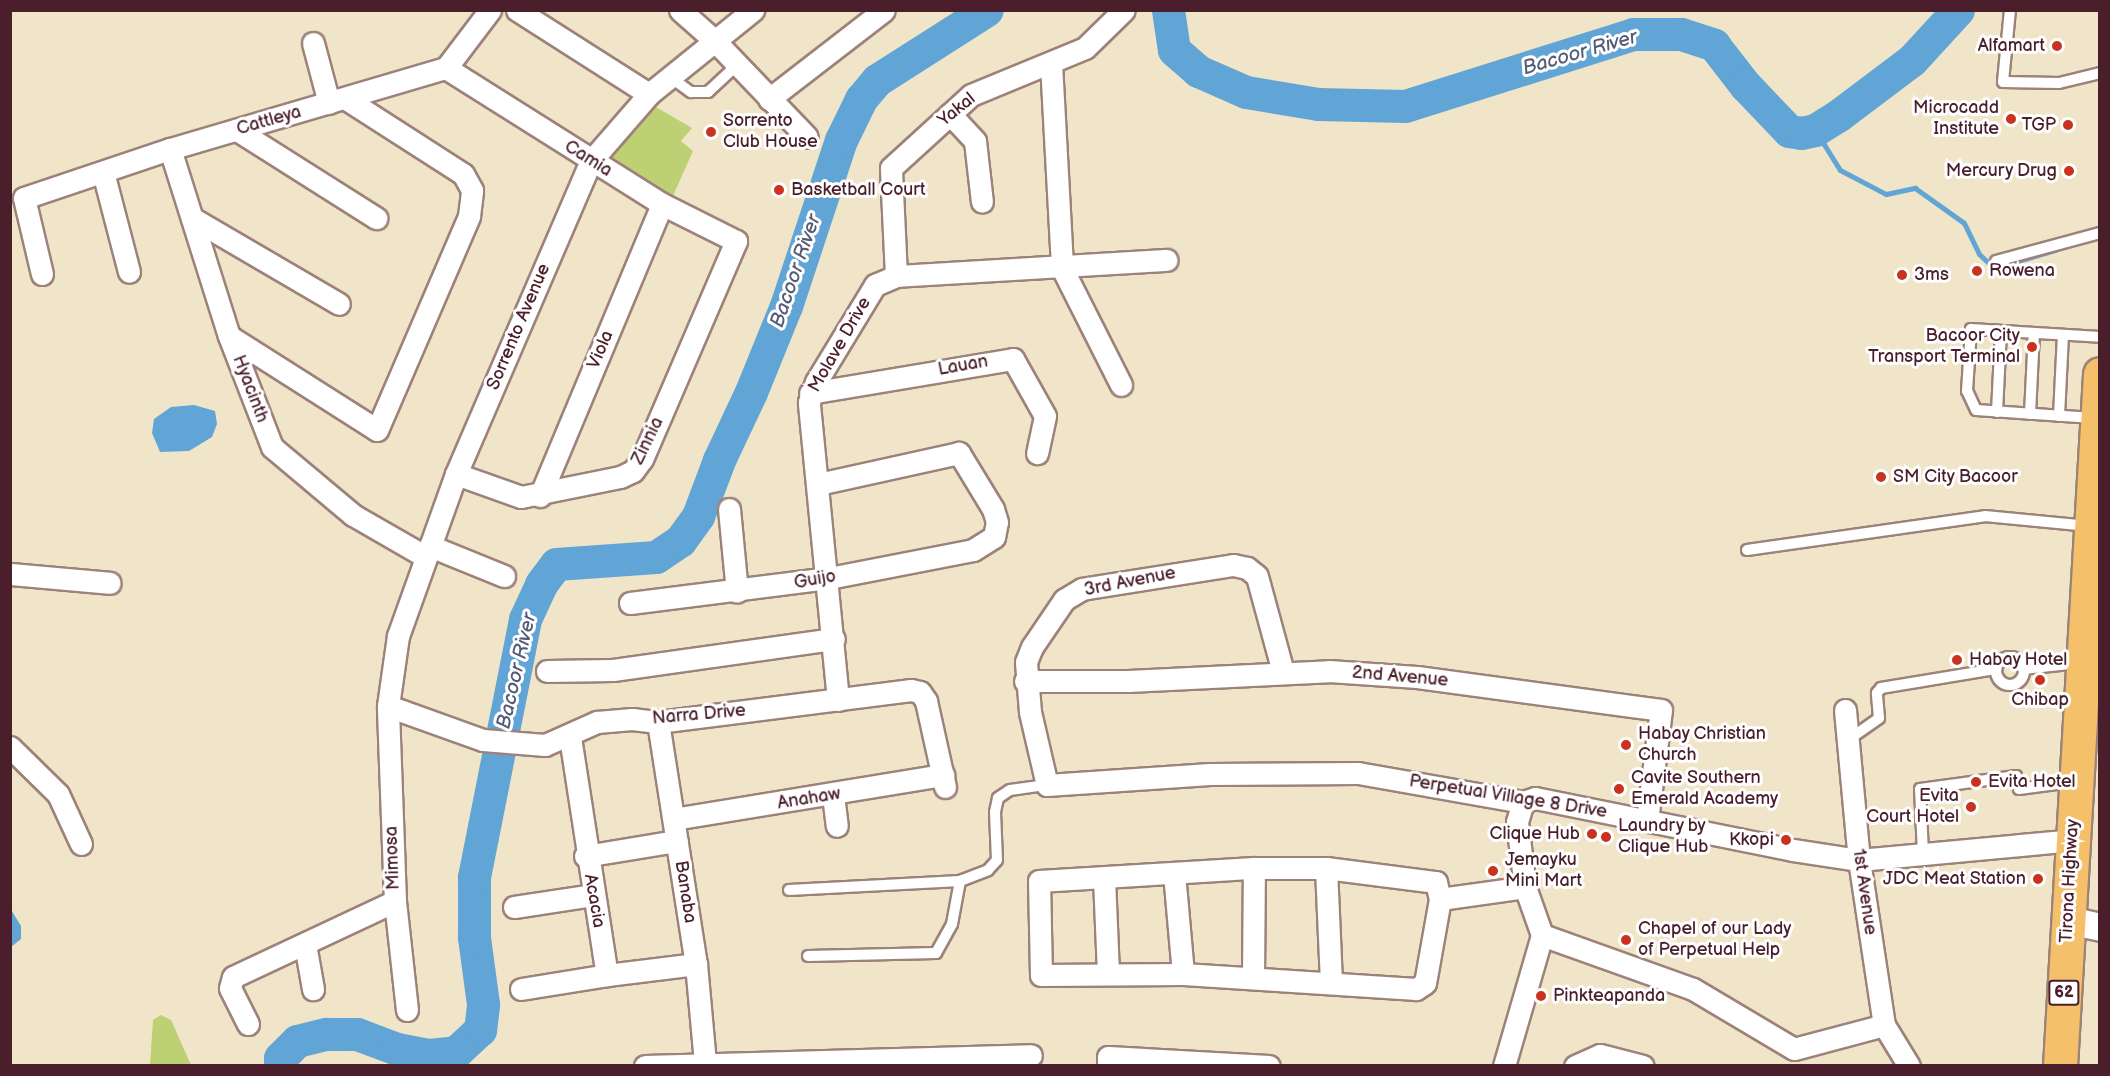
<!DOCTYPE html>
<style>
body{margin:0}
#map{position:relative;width:2110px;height:1076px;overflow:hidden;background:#f0e5c9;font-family:"Balsamiq Sans",sans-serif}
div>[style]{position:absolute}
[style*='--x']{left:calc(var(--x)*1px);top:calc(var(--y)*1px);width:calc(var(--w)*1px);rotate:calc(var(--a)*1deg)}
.green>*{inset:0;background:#bdd074}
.water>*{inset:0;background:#60a5d5}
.stream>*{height:5px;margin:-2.5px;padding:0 2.5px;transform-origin:2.5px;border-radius:2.5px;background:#60a5d5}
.river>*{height:33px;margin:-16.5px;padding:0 16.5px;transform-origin:16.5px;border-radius:16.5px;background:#60a5d5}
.roads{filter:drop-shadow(2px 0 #9d827a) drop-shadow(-2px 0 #9d827a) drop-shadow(0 2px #9d827a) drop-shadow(0 -2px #9d827a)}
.service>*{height:10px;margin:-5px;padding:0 5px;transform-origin:5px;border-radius:5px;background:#fff}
.service>.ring{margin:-5px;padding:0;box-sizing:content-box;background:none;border:10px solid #fff;border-radius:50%}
.minor>*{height:21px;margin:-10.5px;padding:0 10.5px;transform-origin:10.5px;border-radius:10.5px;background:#fff}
.tertiary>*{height:27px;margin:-13.5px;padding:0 13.5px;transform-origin:13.5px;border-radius:13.5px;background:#fff}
.primary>*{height:33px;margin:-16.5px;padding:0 16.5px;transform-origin:16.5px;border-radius:16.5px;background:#f4c16a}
.dots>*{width:16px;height:16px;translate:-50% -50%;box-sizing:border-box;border:3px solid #fff;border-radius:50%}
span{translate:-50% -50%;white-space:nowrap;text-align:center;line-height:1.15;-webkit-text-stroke:6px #fff;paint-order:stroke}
.shield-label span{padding:2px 4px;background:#fff;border:2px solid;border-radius:4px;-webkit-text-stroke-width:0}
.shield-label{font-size:16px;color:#4a1f2b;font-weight:700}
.poi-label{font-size:18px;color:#4a1f2b}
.right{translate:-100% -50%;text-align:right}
.left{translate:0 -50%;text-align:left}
.street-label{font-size:18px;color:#4a1f2b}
.water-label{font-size:20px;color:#545b77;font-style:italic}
.frame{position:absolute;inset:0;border:12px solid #4a1f2b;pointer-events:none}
</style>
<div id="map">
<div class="green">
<i style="clip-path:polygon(656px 107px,692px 128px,681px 141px,693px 151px,672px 198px,608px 155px)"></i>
<i style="clip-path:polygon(161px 1015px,171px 1020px,191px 1065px,150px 1065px,153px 1020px)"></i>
</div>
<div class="water">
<i style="clip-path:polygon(194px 405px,215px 411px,217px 424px,212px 437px,189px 451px,160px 452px,152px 433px,154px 419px,171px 407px)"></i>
<i style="clip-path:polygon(10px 908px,21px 926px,21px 939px,11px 947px)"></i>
</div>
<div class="stream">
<i style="--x:1815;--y:130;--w:47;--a:58"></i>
<i style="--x:1840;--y:170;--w:52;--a:27.6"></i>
<i style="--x:1886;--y:194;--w:30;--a:-12"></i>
<i style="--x:1915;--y:188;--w:60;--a:35.5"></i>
<i style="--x:1964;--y:223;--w:34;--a:64"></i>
<i style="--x:1979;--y:254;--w:21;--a:43"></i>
<i style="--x:1994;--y:268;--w:64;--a:-16.4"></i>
</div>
<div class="river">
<i style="--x:1168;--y:10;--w:40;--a:81.5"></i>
<i style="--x:1174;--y:50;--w:32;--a:41"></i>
<i style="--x:1198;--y:71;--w:52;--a:23.6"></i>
<i style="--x:1246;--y:92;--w:73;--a:9.5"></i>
<i style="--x:1318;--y:104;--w:87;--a:1.3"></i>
<i style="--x:1405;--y:106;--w:239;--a:-17.5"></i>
<i style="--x:1633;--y:34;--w:48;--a:0"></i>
<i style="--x:1681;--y:34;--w:35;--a:18"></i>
<i style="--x:1714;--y:45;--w:51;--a:52.2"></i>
<i style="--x:1745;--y:85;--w:64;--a:46.3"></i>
<i style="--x:1789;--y:131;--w:12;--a:9"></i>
<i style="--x:1801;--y:133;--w:14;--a:-12"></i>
<i style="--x:1815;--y:130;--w:28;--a:-32"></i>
<i style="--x:1839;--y:115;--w:91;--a:-37"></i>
<i style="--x:1912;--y:60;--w:68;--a:-47.4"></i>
<i style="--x:280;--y:1066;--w:8;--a:-90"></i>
<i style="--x:280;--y:1058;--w:24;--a:-45"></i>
<i style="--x:297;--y:1041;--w:30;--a:-14"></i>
<i style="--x:326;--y:1034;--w:31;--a:0"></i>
<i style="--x:357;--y:1034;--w:43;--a:20.6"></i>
<i style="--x:397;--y:1049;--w:33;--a:11"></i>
<i style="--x:429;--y:1055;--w:27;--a:-6"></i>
<i style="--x:456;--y:1052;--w:33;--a:-43"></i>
<i style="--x:480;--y:1030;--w:26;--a:-83"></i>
<i style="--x:483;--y:1004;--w:68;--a:-97.7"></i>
<i style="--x:474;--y:937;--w:60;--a:-90"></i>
<i style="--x:474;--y:877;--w:263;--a:-78.8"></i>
<i style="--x:525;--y:619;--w:38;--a:-65"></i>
<i style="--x:541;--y:584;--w:25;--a:-53"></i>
<i style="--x:556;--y:564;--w:100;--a:-4"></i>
<i style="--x:656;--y:557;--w:29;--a:-34"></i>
<i style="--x:680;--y:541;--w:31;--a:-54"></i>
<i style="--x:698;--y:516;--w:60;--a:-69.4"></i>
<i style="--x:719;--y:460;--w:75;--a:-64.8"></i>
<i style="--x:751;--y:392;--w:93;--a:-67.9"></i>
<i style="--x:786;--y:306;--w:175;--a:-71.7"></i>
<i style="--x:841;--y:140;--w:46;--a:-64"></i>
<i style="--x:861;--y:99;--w:25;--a:-50"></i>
<i style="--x:877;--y:80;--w:130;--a:-32.5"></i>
</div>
<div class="roads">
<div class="service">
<i style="--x:2010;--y:10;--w:72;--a:95.6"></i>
<i style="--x:2003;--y:82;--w:56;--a:1"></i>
<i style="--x:2059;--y:83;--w:42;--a:-13.7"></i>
<i style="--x:670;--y:77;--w:26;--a:36"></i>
<i style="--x:691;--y:92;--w:17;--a:0"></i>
<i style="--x:708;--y:92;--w:40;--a:-43"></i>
<i style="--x:1996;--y:261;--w:108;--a:-15.1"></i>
<i style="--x:1997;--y:412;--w:81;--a:-87.2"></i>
<i style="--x:2030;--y:414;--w:81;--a:-87.2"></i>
<i style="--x:2059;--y:416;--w:81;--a:-87.2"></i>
<i style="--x:2093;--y:418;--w:117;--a:-176.1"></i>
<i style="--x:1976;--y:410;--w:21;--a:-115"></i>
<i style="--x:1967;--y:391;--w:62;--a:-86.3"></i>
<i style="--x:1971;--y:329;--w:129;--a:3.5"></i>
<i style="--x:1747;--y:550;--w:240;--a:-8.1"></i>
<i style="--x:1985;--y:516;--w:104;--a:5.5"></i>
<i class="ring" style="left:1996px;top:657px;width:18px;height:18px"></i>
<i style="--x:2023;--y:669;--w:56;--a:-6.1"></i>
<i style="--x:1848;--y:740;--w:38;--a:-35"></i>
<i style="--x:1879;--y:718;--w:25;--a:-95"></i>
<i style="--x:1877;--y:693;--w:6;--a:-51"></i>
<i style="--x:1881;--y:688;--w:117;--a:-9.4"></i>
<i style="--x:1923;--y:854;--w:65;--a:-92.6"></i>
<i style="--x:1920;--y:789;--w:97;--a:-7.7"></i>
<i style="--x:2016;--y:776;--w:13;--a:77"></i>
<i style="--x:2019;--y:789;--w:53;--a:-7.5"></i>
<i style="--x:789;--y:890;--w:171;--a:-3"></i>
<i style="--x:808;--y:956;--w:128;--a:-1.3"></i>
<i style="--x:936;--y:953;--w:33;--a:-61"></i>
<i style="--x:952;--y:924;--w:44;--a:-79.5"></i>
<i style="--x:960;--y:881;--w:30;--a:-21"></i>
<i style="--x:988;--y:870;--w:13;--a:-48"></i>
<i style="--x:997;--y:860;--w:48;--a:-92.4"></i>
<i style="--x:995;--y:812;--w:14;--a:-78"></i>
<i style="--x:998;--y:798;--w:14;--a:-34"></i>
<i style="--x:1010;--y:790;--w:37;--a:-8"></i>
</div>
<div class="minor">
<i style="--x:517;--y:10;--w:156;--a:32.5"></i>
<i style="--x:680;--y:10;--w:45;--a:41.4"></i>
<i style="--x:714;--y:40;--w:134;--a:46.2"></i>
<i style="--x:313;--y:43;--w:62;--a:75.1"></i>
<i style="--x:1051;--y:63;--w:205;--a:86.9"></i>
<i style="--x:1062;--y:268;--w:131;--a:63.2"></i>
<i style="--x:446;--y:68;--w:255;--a:32.2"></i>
<i style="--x:662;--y:204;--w:83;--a:26.6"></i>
<i style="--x:736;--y:241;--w:237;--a:113.3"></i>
<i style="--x:642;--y:459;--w:15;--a:127"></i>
<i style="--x:633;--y:471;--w:14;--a:155"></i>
<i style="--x:620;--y:477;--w:101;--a:168.6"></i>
<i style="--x:521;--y:497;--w:69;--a:-160.5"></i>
<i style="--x:769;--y:99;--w:145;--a:-37.7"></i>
<i style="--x:950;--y:114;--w:37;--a:47"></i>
<i style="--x:975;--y:141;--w:61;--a:83.5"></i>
<i style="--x:237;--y:130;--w:165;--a:32.3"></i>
<i style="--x:170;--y:149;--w:196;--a:72.5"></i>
<i style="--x:229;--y:336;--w:119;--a:68.8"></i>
<i style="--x:272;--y:447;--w:106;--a:40"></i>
<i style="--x:353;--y:515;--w:84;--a:29.9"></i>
<i style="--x:103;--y:172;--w:103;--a:75.4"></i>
<i style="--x:192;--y:218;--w:170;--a:30.3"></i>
<i style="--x:42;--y:274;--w:78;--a:-103.3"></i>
<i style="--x:24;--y:198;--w:154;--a:-18.6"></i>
<i style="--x:170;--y:149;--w:288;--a:-16.4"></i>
<i style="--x:446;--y:68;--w:73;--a:-52.8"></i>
<i style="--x:896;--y:276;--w:108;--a:-92.7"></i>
<i style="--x:891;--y:168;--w:108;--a:-42.4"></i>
<i style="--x:971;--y:95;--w:123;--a:-22.4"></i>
<i style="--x:1085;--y:48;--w:54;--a:-44.3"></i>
<i style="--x:229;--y:336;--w:175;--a:32.4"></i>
<i style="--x:377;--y:430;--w:233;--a:-66.7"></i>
<i style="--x:469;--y:216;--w:26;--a:-83"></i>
<i style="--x:472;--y:190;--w:18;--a:-119"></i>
<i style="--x:463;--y:174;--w:139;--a:-147.3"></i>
<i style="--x:810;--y:393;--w:206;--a:-9.5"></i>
<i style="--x:1013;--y:359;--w:65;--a:60.7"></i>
<i style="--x:1045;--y:416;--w:38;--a:102"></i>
<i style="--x:540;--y:496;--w:316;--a:-67.3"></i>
<i style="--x:729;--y:509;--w:83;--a:84.5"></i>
<i style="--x:430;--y:546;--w:80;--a:22.1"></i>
<i style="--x:10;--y:574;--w:100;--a:5.1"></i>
<i style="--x:630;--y:603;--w:201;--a:-7.2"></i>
<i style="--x:829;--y:578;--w:147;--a:-11"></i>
<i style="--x:973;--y:550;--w:25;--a:-32"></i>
<i style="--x:994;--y:537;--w:15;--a:-79"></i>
<i style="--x:997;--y:522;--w:14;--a:-107"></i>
<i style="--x:993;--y:509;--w:66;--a:-121.3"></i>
<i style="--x:959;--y:453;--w:144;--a:167.6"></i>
<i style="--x:547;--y:671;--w:66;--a:-0.9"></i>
<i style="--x:613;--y:670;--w:223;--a:-8"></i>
<i style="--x:1283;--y:672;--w:99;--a:-105.2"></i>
<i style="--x:1257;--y:576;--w:13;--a:-141"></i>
<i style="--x:1247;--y:568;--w:14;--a:-168"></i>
<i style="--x:1233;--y:565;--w:153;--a:171"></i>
<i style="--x:1082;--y:589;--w:21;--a:149"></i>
<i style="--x:1064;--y:600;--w:57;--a:124.2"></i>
<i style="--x:1032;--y:647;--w:16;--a:112"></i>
<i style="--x:1026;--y:662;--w:50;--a:85.4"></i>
<i style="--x:1030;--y:712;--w:75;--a:76.9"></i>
<i style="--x:1047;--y:785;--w:163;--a:-3.9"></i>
<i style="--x:1210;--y:774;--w:148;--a:-0.4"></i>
<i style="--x:1358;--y:773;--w:168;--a:10"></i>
<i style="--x:1523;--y:802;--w:13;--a:-18"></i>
<i style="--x:1535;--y:798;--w:263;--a:11.4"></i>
<i style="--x:1793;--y:850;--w:67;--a:8.6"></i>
<i style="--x:1859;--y:860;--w:215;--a:-5.3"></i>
<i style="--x:1025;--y:681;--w:103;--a:0"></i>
<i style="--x:1128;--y:681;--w:201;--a:-2.8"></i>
<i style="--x:1329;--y:671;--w:88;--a:3.9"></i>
<i style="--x:1417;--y:677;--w:246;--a:7.7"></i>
<i style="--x:1661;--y:710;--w:112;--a:97.2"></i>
<i style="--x:838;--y:700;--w:299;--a:-95.6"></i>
<i style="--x:809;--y:402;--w:21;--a:-71"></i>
<i style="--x:816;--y:382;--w:114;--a:-58.7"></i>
<i style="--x:875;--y:285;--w:23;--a:-23"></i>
<i style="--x:896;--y:276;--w:271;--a:-3.4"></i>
<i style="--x:388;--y:706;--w:101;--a:19.7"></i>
<i style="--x:483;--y:740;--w:62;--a:4.6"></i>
<i style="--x:545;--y:745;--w:57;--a:-23.9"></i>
<i style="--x:597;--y:722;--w:35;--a:-5"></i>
<i style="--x:632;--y:719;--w:26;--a:7"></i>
<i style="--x:658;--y:722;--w:255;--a:-7.2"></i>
<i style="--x:911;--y:690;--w:9;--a:13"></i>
<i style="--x:920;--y:692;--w:11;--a:56"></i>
<i style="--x:926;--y:701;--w:88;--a:77.5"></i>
<i style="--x:1845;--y:710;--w:151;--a:84.7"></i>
<i style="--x:1859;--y:860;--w:167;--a:81.4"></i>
<i style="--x:1884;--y:1025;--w:48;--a:58.6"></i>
<i style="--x:658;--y:722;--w:245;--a:81.1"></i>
<i style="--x:696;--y:964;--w:99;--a:84.8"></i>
<i style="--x:570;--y:737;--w:241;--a:81.2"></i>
<i style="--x:607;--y:975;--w:90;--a:-7"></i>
<i style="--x:10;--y:747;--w:67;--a:44.4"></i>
<i style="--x:58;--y:794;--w:55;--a:65.3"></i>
<i style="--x:833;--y:795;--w:31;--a:83"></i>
<i style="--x:1523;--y:802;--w:21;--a:107"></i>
<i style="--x:1517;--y:822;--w:65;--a:83"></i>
<i style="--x:1525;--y:887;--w:51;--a:70.5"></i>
<i style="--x:674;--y:819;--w:273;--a:-9.3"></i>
<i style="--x:585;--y:856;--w:93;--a:-9.3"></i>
<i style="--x:1326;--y:868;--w:115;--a:87.5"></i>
<i style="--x:1174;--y:873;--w:101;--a:84.9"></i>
<i style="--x:1104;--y:878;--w:96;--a:87.6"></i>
<i style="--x:1440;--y:899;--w:85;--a:100.1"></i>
<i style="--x:1425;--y:983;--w:11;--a:146"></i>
<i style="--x:1416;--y:989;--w:233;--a:-176.3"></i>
<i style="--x:1183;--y:974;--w:142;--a:179.6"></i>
<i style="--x:1041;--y:975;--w:94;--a:-91.2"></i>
<i style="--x:1039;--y:881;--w:215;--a:-3.5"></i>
<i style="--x:1254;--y:868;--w:72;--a:0"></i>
<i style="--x:1326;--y:868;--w:111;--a:7.3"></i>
<i style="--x:1436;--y:882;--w:17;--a:77"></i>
<i style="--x:1440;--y:899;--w:86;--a:-8"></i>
<i style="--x:514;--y:907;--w:79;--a:-8.7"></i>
<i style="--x:1542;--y:935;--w:160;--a:19.7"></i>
<i style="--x:1693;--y:989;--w:117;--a:30.7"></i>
<i style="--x:1794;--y:1049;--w:93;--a:-14.9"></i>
<i style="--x:305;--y:944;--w:46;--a:79.9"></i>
<i style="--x:1253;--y:976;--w:108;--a:-89.5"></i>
<i style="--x:521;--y:989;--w:87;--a:-9.2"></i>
<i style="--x:407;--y:1010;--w:110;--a:-96.3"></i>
<i style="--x:395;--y:901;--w:195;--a:-92.1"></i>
<i style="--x:388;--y:706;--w:71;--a:-81.9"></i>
<i style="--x:398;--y:636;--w:172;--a:-70.3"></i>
<i style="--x:456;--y:474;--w:341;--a:-66.7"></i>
<i style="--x:591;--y:161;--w:89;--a:-49.1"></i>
<i style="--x:649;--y:94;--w:134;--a:-38.9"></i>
<i style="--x:248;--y:1024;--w:40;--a:-116.6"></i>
<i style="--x:230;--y:988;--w:11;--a:-75"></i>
<i style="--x:233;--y:977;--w:179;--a:-25.1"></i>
<i style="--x:645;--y:1066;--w:386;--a:-1.6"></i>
<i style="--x:1108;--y:1066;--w:9;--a:-90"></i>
<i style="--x:1108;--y:1057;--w:161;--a:3.2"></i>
<i style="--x:1504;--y:1066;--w:136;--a:-73.8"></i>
<i style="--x:1575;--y:1066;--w:27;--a:-24"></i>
<i style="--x:1600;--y:1055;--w:44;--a:14.3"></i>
</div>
<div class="tertiary">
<i style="--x:2068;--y:920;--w:33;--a:12"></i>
</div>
<div class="primary">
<i style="--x:2060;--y:1066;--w:693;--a:-86.69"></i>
</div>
</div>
<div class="dots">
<i style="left:2057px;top:46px;background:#c8321e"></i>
<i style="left:2011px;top:119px;background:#c8321e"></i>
<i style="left:2068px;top:125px;background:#c8321e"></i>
<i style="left:711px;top:132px;background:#c8321e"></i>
<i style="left:2069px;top:171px;background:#c8321e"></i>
<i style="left:779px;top:190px;background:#c8321e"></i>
<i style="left:1977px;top:271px;background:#c8321e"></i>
<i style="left:1902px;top:275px;background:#c8321e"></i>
<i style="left:2032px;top:347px;background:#c8321e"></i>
<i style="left:1881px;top:477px;background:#c8321e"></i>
<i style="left:1957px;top:660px;background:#c8321e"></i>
<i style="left:2040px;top:680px;background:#c8321e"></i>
<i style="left:1626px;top:745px;background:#c8321e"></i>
<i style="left:1976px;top:782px;background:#c8321e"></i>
<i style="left:1619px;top:789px;background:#c8321e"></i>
<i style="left:1971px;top:807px;background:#c8321e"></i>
<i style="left:1592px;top:834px;background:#c8321e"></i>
<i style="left:1606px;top:837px;background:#c8321e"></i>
<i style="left:1786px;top:840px;background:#c8321e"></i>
<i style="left:1493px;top:871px;background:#c8321e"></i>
<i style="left:2038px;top:879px;background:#c8321e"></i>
<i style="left:1626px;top:940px;background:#c8321e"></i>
<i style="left:1541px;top:996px;background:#c8321e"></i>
</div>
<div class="shield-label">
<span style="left:2064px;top:993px">62</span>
</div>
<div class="poi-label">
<span class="right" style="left:2045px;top:46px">Alfamart</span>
<span class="right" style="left:1999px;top:119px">Microcadd<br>Institute</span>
<span class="left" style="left:723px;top:132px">Sorrento<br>Club House</span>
<span class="right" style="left:2056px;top:125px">TGP</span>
<span class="right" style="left:2057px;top:171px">Mercury Drug</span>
<span class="left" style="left:791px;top:190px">Basketball Court</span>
<span class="left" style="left:1989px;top:271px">Rowena</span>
<span class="left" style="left:1914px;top:275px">3ms</span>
<span class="right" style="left:2020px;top:347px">Bacoor City<br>Transport Terminal</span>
<span class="left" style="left:1893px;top:477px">SM City Bacoor</span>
<span class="left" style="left:1969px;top:660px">Habay Hotel</span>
<span style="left:2040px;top:700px">Chibap</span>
<span class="left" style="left:1638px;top:745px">Habay Christian<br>Church</span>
<span class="left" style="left:1631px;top:789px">Cavite Southern<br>Emerald Academy</span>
<span class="left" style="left:1988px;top:782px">Evita Hotel</span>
<span class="right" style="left:1959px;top:807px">Evita<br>Court Hotel</span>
<span class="left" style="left:1618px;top:837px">Laundry by<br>Clique Hub</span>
<span class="right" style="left:1580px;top:834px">Clique Hub</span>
<span class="right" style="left:1774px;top:840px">Kkopi</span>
<span class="left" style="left:1505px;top:871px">Jemayku<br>Mini Mart</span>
<span class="right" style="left:2026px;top:879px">JDC Meat Station</span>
<span class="left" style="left:1638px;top:940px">Chapel of our Lady<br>of Perpetual Help</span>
<span class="left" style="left:1553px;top:996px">Pinkteapanda</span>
</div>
<div class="street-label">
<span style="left:957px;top:110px;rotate:-39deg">Yakal</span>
<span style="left:269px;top:121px;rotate:-16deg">Cattleya</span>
<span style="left:588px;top:159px;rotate:32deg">Camia</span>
<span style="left:519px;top:327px;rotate:-67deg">Sorrento Avenue</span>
<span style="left:840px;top:345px;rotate:-60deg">Molave Drive</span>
<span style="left:601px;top:350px;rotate:-67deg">Viola</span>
<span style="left:963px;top:366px;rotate:-10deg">Lauan</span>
<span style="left:250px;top:389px;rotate:69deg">Hyacinth</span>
<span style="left:648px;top:441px;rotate:-64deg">Zinnia</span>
<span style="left:815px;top:580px;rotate:-9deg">Guijo</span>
<span style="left:1130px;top:582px;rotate:-11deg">3rd Avenue</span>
<span style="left:1400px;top:677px;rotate:5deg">2nd Avenue</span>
<span style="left:699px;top:715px;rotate:-5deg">Narra Drive</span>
<span style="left:1508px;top:797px;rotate:9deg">Perpetual Village 8 Drive</span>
<span style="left:809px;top:799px;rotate:-9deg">Anahaw</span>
<span style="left:393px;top:858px;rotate:-92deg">Mimosa</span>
<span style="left:2070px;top:881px;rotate:-87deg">Tirona Highway</span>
<span style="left:685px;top:892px;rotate:81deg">Banaba</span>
<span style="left:1864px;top:892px;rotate:82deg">1st Avenue</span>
<span style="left:594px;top:901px;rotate:80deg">Acacia</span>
</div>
<div class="water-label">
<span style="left:1580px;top:53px;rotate:-16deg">Bacoor River</span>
<span style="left:796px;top:271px;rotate:-71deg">Bacoor River</span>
<span style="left:517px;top:671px;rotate:-77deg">Bacoor River</span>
</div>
<div class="frame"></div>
</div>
